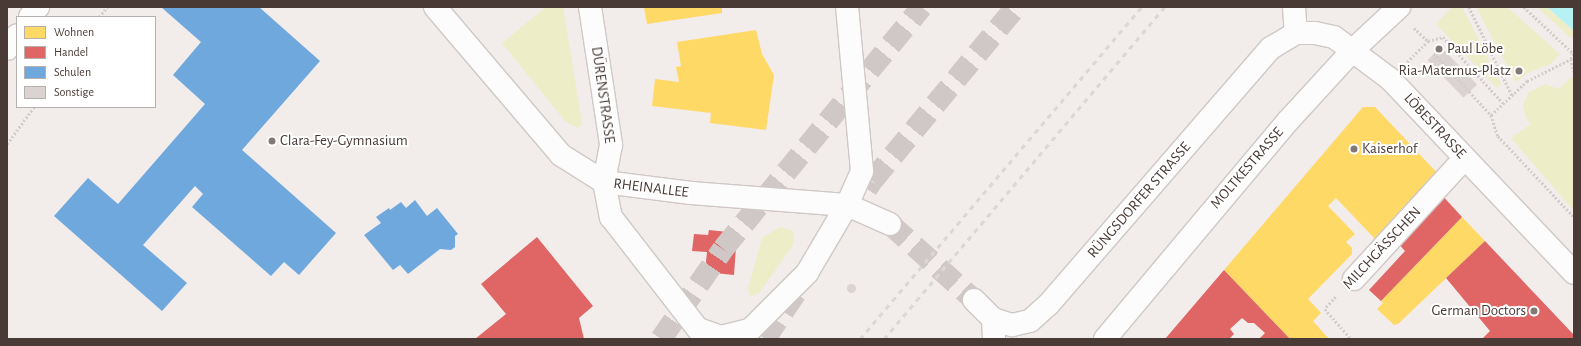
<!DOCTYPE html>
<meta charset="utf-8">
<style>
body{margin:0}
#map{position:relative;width:1581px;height:346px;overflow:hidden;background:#f2ecea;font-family:"Alegreya Sans",sans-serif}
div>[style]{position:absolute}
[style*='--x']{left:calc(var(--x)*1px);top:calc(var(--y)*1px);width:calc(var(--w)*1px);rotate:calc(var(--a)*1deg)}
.green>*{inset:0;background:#ededc7}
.water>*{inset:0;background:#b6f2f4}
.homes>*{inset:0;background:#ffd966}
.shops>*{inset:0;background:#e06666}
.schools>*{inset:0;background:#6fa8dc}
.building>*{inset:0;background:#dad3d1;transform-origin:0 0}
.round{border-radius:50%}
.minor-tunnel>*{height:22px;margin-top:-11px;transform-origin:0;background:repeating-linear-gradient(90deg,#d0c8c6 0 22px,transparent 0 33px)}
.major-tunnel>*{height:22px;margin-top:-11px;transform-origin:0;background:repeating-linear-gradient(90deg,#d0c8c6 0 22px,transparent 0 33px)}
.path>*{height:2.5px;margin-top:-1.25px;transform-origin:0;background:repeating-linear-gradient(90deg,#d2cdca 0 2px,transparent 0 4px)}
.roads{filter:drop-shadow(1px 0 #cfc8c6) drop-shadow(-1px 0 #cfc8c6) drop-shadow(0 1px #cfc8c6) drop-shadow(0 -1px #cfc8c6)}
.minor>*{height:22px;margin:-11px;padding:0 11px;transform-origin:11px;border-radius:11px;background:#fdfcfc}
.rail>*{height:3px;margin-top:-1.5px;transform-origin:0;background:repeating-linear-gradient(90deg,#d9d8d8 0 5px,transparent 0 10px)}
.dots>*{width:11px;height:11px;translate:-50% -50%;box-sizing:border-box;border:2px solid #fff;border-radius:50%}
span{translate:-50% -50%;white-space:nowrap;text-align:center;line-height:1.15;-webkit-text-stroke:4px #fff;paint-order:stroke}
.poi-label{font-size:15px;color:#493a35}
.left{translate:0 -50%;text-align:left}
.right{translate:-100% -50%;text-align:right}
.street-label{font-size:15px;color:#493a35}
.frame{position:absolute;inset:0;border:8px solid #493a35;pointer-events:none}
.legend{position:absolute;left:16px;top:16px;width:140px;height:92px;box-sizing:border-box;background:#fff;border:1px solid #b6b0ae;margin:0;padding:5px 7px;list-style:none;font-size:12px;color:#493a35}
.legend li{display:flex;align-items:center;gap:8px;height:20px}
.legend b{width:20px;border:1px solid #b6b0ae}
</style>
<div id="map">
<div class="green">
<i style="clip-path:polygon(546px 7px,563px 7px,582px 123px,578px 128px,565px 121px,502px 43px)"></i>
<i style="clip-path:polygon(1452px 7px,1462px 7px,1501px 84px,1497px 88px,1436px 24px)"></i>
<i style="clip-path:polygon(1476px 7px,1507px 7px,1560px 54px,1550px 64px,1528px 73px,1516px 82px)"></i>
<i style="clip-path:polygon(1537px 7px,1547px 7px,1574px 31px,1572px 39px)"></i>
<i style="clip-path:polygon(1574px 75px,1574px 211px,1511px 138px,1531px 124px,1526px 118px,1523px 105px,1529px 92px,1546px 84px,1558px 89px)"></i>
<i style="clip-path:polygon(780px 227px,791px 230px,794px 234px,793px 245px,759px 293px,750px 297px,748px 288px,762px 238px)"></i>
</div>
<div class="water">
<i style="clip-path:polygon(1547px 7px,1574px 7px,1574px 31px)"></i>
</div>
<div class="homes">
<i style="clip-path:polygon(644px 7px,722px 7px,722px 13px,647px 24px)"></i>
<i style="clip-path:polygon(756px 30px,762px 54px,774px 75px,766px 130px,710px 123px,711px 113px,652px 106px,655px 79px,679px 82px,676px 67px,681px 66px,677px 42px)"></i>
<i style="clip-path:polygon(1363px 107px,1375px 107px,1440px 176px,1376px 240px,1336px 198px,1328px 206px,1355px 234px,1346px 242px,1352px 248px,1352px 254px,1308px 299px,1321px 313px,1313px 321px,1329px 339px,1290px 339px,1224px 270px)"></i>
<i style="clip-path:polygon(1462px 217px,1485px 241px,1398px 324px,1394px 325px,1377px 309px,1383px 303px,1381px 301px)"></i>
</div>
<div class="shops">
<i style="clip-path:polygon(1440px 193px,1462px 217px,1381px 301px,1369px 290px,1405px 251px,1396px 241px)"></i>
<i style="clip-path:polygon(709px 230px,737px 233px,734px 275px,705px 272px,707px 252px,692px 251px,694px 234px,708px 235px)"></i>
<i style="clip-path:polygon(537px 237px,593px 306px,579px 318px,584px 339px,475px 339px,506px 314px,481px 284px)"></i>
<i style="clip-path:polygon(1485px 241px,1574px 335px,1574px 339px,1482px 339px,1490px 331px,1446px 278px)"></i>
<i style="clip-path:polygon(1224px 270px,1290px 339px,1259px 339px,1265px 333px,1254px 323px,1248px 323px,1242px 318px,1230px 329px,1234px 334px,1229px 339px,1165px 339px)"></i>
</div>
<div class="schools">
<i style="clip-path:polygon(161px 7px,259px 7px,320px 61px,242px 150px,336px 233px,299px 275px,284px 262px,271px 276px,192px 207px,203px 194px,195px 186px,143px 245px,187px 283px,162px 311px,54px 216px,88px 178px,118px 204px,205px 104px,173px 75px,201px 42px)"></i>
<i style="clip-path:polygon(415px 200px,427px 216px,437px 208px,458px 234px,455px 236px,455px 247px,451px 250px,440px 249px,408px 274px,400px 265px,393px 270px,364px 235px,381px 223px,376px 217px,389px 208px,390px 210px,401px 202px,406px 208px)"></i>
</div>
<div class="building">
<i style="left:1441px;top:47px;width:52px;height:19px;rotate:46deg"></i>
<i class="round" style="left:846.5px;top:283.5px;width:9px;height:9px"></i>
</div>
<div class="minor-tunnel">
<i style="--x:890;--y:224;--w:113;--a:42.1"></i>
</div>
<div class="major-tunnel">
<i style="--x:848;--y:216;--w:42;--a:-55.6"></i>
<i style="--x:872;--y:181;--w:226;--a:-50.4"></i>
<i style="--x:661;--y:339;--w:109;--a:-55.4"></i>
<i style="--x:723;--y:249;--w:313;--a:-50.6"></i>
<i style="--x:765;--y:339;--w:58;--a:-56.3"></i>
</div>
<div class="path">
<i style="--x:1469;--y:7;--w:98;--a:64"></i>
<i style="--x:1524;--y:7;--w:67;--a:43.2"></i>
<i style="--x:99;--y:17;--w:13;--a:-51"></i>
<i style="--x:1414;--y:28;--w:19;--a:43"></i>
<i style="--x:1428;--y:41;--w:16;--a:-15"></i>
<i style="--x:1443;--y:37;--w:89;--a:47.7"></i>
<i style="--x:1434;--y:53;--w:84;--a:47.4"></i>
<i style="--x:1491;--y:115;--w:22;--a:72"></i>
<i style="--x:1498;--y:136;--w:111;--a:46.8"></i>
<i style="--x:1571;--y:59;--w:13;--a:77"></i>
<i style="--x:1407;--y:62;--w:30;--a:-45"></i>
<i style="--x:1491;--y:115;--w:50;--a:-43.4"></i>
<i style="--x:1527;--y:81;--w:49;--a:-26.6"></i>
<i style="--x:1571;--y:59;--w:6;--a:-72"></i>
<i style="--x:7;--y:144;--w:46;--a:-53.9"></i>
<i style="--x:1336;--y:297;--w:16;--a:133"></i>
<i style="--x:1325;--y:309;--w:40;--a:49"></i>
</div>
<div class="roads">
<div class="minor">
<i style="--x:435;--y:7;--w:194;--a:49.6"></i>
<i style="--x:561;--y:155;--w:51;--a:32.1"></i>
<i style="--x:604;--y:182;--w:88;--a:7.2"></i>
<i style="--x:691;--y:193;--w:156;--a:4.4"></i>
<i style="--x:847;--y:205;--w:47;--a:23.8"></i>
<i style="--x:590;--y:7;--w:140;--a:81.3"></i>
<i style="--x:611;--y:145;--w:38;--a:101"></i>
<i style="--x:604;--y:182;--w:36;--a:79"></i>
<i style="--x:611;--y:217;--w:142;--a:52.2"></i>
<i style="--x:698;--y:329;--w:24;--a:19"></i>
<i style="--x:721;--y:337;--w:30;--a:-14"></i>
<i style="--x:750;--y:330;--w:81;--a:-45"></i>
<i style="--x:807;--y:273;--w:79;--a:-59.5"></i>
<i style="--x:847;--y:205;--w:37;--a:-66"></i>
<i style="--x:862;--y:171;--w:165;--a:-95.2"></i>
<i style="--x:1294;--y:7;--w:26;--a:86"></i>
<i style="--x:30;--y:17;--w:13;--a:-51"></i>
<i style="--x:7;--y:49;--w:17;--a:-54"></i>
<i style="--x:1354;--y:279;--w:164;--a:-47.5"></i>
<i style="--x:974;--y:300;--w:27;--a:45"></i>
<i style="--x:993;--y:319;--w:20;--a:18"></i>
<i style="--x:1012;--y:325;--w:18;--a:-13"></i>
<i style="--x:1030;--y:321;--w:24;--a:-42"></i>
<i style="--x:1048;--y:305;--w:340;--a:-49.1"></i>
<i style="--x:1271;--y:48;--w:29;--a:-31"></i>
<i style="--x:1296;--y:33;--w:19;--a:0"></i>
<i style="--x:1315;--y:33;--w:19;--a:12"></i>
<i style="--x:1334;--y:37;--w:70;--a:36.9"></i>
<i style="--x:1390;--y:79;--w:267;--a:46.5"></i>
<i style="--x:993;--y:319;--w:20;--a:87"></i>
<i style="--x:1105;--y:339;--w:285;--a:-50"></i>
<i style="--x:1288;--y:121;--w:98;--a:-47.5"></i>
<i style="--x:1354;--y:49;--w:62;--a:-43"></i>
</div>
</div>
<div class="rail">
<i style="--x:860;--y:339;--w:436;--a:-49.7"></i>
<i style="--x:884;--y:339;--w:435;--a:-49.8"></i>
</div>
<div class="dots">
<i style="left:1439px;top:49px;background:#847874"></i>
<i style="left:1519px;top:71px;background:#847874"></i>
<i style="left:272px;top:141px;background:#847874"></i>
<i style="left:1354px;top:149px;background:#847874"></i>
<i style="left:1534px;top:311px;background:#847874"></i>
</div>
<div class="poi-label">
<span class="left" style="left:1447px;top:49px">Paul Löbe</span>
<span class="right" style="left:1511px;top:71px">Ria-Maternus-Platz</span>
<span class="left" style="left:280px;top:141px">Clara-Fey-Gymnasium</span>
<span class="left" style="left:1362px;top:149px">Kaiserhof</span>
<span class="right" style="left:1526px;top:311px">German Doctors</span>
</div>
<div class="street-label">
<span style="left:603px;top:95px;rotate:82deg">DÜRENSTRASSE</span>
<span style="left:1435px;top:126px;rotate:47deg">LÖBESTRASSE</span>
<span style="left:1247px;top:168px;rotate:-49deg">MOLTKESTRASSE</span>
<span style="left:651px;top:188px;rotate:7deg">RHEINALLEE</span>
<span style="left:1139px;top:200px;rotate:-49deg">RÜNGSDORFER STRASSE</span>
<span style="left:1382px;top:248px;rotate:-47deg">MILCHGÄSSCHEN</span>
</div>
<div class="frame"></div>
<ul class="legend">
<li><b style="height:11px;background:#ffd966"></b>Wohnen</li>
<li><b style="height:11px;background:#e06666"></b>Handel</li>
<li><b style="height:11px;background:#6fa8dc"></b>Schulen</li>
<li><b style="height:11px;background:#dad3d1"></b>Sonstige</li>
</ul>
</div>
